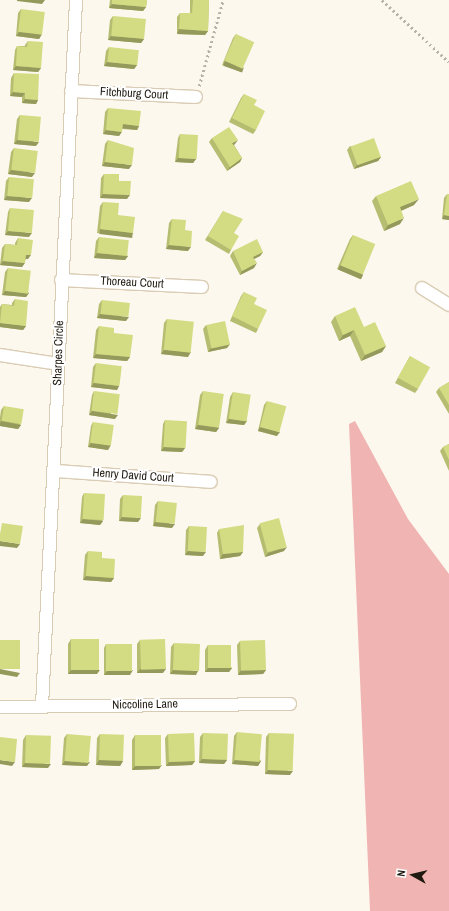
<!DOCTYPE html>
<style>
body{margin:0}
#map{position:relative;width:449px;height:911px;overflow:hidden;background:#fdf8ee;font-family:"Archivo Narrow",sans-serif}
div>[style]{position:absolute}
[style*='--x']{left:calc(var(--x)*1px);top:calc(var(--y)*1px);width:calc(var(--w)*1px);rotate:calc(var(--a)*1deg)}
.green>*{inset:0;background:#f0b5b2}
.path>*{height:2.5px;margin-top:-1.25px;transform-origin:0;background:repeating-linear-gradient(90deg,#b7b2a9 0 2px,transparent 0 5px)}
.roads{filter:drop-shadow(1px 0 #d9ccb4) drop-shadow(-1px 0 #d9ccb4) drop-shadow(0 1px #d9ccb4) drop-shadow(0 -1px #d9ccb4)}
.minor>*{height:12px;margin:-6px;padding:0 6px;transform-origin:6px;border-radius:6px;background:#fff}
.wall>*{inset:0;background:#b5bd71}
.shaded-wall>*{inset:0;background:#949a5c;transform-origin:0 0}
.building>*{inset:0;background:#d3dc83;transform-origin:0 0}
span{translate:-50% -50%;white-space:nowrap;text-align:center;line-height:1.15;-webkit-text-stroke:4px #fff;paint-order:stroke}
.street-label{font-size:12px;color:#201b12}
.north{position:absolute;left:393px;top:855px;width:40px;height:40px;-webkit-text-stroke:3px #fff;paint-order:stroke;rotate:278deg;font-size:11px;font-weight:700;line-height:16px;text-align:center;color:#201b12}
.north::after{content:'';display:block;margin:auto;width:14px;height:18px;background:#201b12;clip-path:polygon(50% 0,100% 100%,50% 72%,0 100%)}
</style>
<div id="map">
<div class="green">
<i style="clip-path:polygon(355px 421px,408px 519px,449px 574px,449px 911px,370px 911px,349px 424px)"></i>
</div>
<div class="path">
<i style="--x:382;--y:0;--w:91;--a:42.8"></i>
<i style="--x:199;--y:86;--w:89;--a:-74.4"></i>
</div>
<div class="roads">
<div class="minor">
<i style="--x:71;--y:91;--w:125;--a:2.7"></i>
<i style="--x:61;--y:280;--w:141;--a:2.8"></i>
<i style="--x:422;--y:288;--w:32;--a:32"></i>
<i style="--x:0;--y:355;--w:59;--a:8.8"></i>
<i style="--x:55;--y:471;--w:156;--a:4"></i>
<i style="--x:42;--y:706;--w:707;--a:-87.24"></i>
<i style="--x:0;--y:707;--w:290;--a:-0.6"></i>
</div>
</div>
<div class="wall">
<i style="clip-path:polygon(110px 0,147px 0,146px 7px,143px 11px,109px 8px)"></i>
<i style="clip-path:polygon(190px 0,209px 0,208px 31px,205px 35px,177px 34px,177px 17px,180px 13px,190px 13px)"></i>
<i style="clip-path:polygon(21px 9px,42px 34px,39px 39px,16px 36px,18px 13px)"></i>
<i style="clip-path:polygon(113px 16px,144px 39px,141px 43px,108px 40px,110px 20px)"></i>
<i style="clip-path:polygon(236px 34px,241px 72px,222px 65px,233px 38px)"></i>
<i style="clip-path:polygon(28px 41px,41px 68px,38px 72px,13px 70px,15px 50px,17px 46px,25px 46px,25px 45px)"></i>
<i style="clip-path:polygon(109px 47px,137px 65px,134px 69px,104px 66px,106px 51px)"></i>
<i style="clip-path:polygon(14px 73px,38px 100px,36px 104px,22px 103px,22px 97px,10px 96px,11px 78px)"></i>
<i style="clip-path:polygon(244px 94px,254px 105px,256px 130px,253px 134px,229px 122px,241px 98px)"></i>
<i style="clip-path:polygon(108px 108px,139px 126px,137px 130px,122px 129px,119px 136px,103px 134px,105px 112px)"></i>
<i style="clip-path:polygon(20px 115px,36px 146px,14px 144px,17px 119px)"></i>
<i style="clip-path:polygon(180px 134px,196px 159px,193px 163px,175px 162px,178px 138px)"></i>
<i style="clip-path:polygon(212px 138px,235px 144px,234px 145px,242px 158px,240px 162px,227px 171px,209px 142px)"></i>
<i style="clip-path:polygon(108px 140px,129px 169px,102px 166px,105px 144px)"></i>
<i style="clip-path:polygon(350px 146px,381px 157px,378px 161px,354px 169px,347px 150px)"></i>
<i style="clip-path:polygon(14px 148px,32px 177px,8px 174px,11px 152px)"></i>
<i style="clip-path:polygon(104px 174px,119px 181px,127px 199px,100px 198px,101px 178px)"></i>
<i style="clip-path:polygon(9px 177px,29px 202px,4px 200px,6px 181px)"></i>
<i style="clip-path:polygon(447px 194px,449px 194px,449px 220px,442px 219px,444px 198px)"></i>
<i style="clip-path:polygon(376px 196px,414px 205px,401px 211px,400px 224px,384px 231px,372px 201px)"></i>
<i style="clip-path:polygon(103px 202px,118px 215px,133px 233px,130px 237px,97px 233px,100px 206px)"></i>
<i style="clip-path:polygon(10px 208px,29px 237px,5px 235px,8px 212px)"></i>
<i style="clip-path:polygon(223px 211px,234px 233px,231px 250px,229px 254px,205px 240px)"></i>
<i style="clip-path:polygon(172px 219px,185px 230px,188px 251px,166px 249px,169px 223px)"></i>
<i style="clip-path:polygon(353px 235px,363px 275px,360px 279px,337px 269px,350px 239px)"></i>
<i style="clip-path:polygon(99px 237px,128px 256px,125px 260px,94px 258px,96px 241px)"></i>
<i style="clip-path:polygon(18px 238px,28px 259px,26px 259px,22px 267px,0 265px,2px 248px,5px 244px,15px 245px,15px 243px)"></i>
<i style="clip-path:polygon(233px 251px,263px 252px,260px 256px,254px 259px,254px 268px,240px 275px,230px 256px)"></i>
<i style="clip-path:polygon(8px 268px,29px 293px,26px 297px,2px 295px,5px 272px)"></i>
<i style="clip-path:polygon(244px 292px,254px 304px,258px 329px,256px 333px,230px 321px,241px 296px)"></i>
<i style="clip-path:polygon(15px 299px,26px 326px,23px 330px,0 327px,0 307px,2px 304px,12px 305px,12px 303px)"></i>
<i style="clip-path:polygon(102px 300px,126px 321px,97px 318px,99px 304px)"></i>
<i style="clip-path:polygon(335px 316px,364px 327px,386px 346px,382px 352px,361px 361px,350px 336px,339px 341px,331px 322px)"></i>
<i style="clip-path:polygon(167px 319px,188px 357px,161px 354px,164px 323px)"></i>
<i style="clip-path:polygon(206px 325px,230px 344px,227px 348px,208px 352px,203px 329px)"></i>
<i style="clip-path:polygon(99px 326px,114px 333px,130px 357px,127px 361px,93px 358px,96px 330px)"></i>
<i style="clip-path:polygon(410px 356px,418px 389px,415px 393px,395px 383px)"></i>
<i style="clip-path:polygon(96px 363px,119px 386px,117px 390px,91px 387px,93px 367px)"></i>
<i style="clip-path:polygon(449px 382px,449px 414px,436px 392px,439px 388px)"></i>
<i style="clip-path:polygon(94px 391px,115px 419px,89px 415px,92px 395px)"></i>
<i style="clip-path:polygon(203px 391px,219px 428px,216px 432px,195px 429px,200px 395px)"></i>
<i style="clip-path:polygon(233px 392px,247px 421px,244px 425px,226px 423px,230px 397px)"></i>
<i style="clip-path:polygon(267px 401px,277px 436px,258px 431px,264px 405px)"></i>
<i style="clip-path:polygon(4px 406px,21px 425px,18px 429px,0 426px,0 417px,1px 410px)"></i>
<i style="clip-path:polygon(165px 420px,185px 448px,182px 452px,161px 451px,163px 424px)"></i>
<i style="clip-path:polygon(93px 422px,108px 450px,88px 447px,91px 426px)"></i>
<i style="clip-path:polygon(449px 444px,449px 471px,440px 451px,443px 447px)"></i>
<i style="clip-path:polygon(84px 493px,103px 521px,100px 525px,80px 523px,82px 497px)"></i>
<i style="clip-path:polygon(123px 495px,138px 522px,119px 521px,120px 499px)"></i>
<i style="clip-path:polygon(158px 501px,172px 528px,153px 526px,155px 505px)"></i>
<i style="clip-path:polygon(260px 524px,284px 551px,265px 557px,257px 528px)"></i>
<i style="clip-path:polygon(189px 526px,203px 556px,185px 555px,186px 530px)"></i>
<i style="clip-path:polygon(219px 529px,243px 552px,240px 556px,220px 559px,217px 533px)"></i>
<i style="clip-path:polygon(88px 551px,114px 578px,111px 582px,83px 580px,85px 555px)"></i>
<i style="clip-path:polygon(71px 639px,97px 674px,68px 674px,68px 644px)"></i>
<i style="clip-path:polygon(140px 640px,163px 673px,137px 673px,137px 644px)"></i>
<i style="clip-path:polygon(240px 641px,266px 670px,263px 674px,238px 675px,237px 645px)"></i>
<i style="clip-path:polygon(174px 643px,196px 675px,170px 674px,171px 647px)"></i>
<i style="clip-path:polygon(106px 644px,130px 675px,104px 675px,104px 648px)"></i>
<i style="clip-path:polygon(208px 645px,232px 668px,229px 672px,205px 672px,205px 650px)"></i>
<i style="clip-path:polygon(237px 732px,261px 761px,258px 766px,232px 764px,234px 736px)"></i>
<i style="clip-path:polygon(203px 733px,227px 760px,224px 764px,199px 763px,200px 737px)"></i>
<i style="clip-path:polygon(269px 733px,290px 775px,265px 774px,266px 737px)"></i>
<i style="clip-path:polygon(67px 734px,87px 766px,62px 765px,64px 738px)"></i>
<i style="clip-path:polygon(100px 734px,123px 761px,120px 766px,96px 765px,97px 738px)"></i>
<i style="clip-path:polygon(168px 734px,195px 761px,192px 765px,166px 766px,165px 738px)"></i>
<i style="clip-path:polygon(26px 735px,48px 768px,22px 767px,23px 740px)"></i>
<i style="clip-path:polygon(135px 735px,159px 769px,132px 770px,132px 740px)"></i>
</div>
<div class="shaded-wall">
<i style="clip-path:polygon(17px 0,45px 0,42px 4px,17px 1px)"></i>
<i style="clip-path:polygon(112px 4px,146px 7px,143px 11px,109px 8px)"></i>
<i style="clip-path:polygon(179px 29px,208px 31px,205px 35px,177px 34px)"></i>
<i style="clip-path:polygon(19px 32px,42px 34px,39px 39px,16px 36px)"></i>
<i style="clip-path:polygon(111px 36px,144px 39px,141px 43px,108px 40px)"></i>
<i style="left:225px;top:61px;width:20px;height:5px;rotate:20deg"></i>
<i style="clip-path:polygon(107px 62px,137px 65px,134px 69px,104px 66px)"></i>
<i style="clip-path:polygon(16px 66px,41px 68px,38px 72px,13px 70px)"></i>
<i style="clip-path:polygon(13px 92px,25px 93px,22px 97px,10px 96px)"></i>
<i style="clip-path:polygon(25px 99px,38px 100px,36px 104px,22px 103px)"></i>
<i style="clip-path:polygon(123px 124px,139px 126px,137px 130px,120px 128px)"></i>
<i style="clip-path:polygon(106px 130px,122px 132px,119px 136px,103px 134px)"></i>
<i style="clip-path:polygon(17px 140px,39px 142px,36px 146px,14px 144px)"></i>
<i style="clip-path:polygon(238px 140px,235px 144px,230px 147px,232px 143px)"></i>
<i style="clip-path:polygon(381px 157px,378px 161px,354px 169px,357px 165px)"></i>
<i style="clip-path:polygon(178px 158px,196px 159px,193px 163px,175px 162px)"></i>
<i style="clip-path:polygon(242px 158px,240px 162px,227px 171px,230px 167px)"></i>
<i style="clip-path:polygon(105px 162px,132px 165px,129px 169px,102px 166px)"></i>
<i style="clip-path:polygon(11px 170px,35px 173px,32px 177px,8px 174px)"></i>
<i style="clip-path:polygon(103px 194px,130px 195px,127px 199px,100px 198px)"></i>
<i style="clip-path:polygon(7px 196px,32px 198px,29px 202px,4px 200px)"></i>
<i style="clip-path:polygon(419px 199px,414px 205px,396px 213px,400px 207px)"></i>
<i style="clip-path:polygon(444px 215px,449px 216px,449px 220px,442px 219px)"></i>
<i style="clip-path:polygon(404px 218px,400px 224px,384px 231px,388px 225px)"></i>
<i style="left:100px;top:229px;width:33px;height:5px;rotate:7deg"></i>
<i style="clip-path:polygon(8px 231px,32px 233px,29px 237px,5px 235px)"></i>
<i style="clip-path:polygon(169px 245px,191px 247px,188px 251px,166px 249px)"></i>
<i style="clip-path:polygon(263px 252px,260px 256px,250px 261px,253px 257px)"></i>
<i style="clip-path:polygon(97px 253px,128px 256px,125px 260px,94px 258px)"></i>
<i style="clip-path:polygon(26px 255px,31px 255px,28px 259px,23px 259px)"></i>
<i style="clip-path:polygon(3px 261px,25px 263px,22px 267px,0 265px)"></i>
<i style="clip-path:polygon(257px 263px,254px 268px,240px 275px,242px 271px)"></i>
<i style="left:340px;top:265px;width:25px;height:5px;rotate:23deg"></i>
<i style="clip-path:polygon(5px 291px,29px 293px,26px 297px,2px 295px)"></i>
<i style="clip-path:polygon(100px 314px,129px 317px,126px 321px,97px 318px)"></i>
<i style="clip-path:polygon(0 323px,26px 326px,23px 330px,0 327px)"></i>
<i style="clip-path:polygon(354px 330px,350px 336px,339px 341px,343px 335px)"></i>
<i style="clip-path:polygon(230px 344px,227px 348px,208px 352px,211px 348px)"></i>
<i style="clip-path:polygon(386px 346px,382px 352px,361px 361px,365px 355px)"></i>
<i style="clip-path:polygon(164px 350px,191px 352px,188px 357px,161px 354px)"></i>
<i style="clip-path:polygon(96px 354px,130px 357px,127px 361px,93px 358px)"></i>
<i style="clip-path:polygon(94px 383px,119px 386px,117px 390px,91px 387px)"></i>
<i style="clip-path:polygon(92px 411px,118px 415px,115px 419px,89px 415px)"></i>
<i style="clip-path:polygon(229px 419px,247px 421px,244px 425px,226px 423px)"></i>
<i style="clip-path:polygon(1px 421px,21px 425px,18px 429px,0 426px,0 423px)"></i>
<i style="clip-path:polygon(198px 425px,219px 428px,216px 432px,195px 429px)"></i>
<i style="clip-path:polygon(260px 427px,280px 432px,277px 436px,258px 431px)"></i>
<i style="clip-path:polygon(91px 443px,111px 445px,108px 450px,88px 447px)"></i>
<i style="clip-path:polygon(164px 447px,185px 448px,182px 452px,161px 451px)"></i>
<i style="clip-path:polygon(122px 517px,141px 518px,138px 522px,119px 521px)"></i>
<i style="clip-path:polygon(83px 519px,103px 521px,100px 525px,80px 523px)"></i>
<i style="clip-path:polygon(155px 522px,175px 524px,172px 528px,153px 526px)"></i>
<i style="clip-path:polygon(0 541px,20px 544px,17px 548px,0 546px)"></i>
<i style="clip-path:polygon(287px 547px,284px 551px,265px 557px,268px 553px)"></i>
<i style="clip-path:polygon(188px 551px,206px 552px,203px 556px,185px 555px)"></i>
<i style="clip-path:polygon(243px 552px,240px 556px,220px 559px,223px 554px)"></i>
<i style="clip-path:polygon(86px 576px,114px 578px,111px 582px,83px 580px)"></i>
<i style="clip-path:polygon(208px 668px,232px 668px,229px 672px,205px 672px)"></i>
<i style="clip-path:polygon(0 669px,20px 673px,17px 677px,0 674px)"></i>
<i style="clip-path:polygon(140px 669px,166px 669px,163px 673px,137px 673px)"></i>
<i style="clip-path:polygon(71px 670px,100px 670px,97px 674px,68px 674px)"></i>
<i style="clip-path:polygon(133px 670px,130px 675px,104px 675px,107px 671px)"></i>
<i style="clip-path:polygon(173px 670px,198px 671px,196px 675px,170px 674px)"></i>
<i style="clip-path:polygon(241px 670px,266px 670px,263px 674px,238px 675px)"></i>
<i style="clip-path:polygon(202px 759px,227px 760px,224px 764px,199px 763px)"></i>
<i style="clip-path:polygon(0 760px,15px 762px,12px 766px,0 764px)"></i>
<i style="clip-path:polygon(99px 760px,123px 761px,120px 766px,96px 765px)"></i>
<i style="clip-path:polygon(235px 760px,261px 761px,258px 766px,232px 764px)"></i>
<i style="clip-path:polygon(65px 761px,90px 762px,87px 766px,62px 765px)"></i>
<i style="clip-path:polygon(195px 761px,192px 765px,166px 766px,169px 762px)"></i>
<i style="clip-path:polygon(25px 763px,51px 764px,48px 768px,22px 767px)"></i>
<i style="clip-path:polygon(162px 765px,159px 769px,132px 770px,135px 766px)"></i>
<i style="clip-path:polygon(268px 770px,293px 771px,290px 775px,265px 774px)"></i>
</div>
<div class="building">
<i style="clip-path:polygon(112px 0,147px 0,146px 7px,112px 4px)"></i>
<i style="clip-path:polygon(193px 0,209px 0,208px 31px,179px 29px,180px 13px,192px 13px)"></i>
<i style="left:21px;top:9px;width:24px;height:23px;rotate:7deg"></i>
<i style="left:113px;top:16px;width:33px;height:20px;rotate:5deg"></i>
<i style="left:236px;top:34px;width:20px;height:29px;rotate:24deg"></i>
<i style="clip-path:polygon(28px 41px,43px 42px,41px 68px,16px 66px,17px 46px,27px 47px)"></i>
<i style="left:109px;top:47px;width:30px;height:15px;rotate:6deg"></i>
<i style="clip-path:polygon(14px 73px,39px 74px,38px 100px,25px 99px,25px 93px,13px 92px)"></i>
<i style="clip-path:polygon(244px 94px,257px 100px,254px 105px,265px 111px,256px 130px,232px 118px)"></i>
<i style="clip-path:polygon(108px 108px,141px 111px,139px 126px,123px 124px,122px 132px,106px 130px)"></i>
<i style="left:20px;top:115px;width:21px;height:25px;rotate:5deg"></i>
<i style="clip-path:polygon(229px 127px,238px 140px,232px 143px,242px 158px,230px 167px,212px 138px)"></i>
<i style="left:180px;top:134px;width:18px;height:24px;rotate:3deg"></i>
<i style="left:374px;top:138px;width:20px;height:25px;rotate:70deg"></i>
<i style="clip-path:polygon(108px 140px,134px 148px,132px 165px,105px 162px)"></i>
<i style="left:14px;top:148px;width:24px;height:22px;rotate:7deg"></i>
<i style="clip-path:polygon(104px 174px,119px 174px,119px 181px,131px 181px,130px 195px,103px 194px)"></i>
<i style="left:9px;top:177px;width:25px;height:19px;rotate:5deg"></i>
<i style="clip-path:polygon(411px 181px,419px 199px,400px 207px,404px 218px,388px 225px,376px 196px)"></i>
<i style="clip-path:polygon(447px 194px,449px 194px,449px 216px,444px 215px)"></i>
<i style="clip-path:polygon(103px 202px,119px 203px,118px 215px,135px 217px,133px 233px,100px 229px)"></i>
<i style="left:10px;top:208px;width:24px;height:23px;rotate:5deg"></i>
<i style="clip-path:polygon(223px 211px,243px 219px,234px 233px,239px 236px,231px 250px,208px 236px)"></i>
<i style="clip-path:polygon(172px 219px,186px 220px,185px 230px,192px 231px,191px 247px,169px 245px)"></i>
<i style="left:353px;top:235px;width:24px;height:33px;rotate:22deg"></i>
<i style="left:99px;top:237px;width:30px;height:16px;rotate:6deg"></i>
<i style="clip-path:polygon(18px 238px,33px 240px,31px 255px,26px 255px,25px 263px,3px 261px,5px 244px,17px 245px)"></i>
<i style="clip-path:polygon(257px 239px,263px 252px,253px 257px,257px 263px,242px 271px,233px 251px)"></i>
<i style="left:8px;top:268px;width:23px;height:23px;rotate:7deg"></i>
<i style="clip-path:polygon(244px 292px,257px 298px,254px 304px,267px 310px,258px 329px,232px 316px)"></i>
<i style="clip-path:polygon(15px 299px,28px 301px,26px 326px,0 323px,2px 304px,14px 306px)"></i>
<i style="left:102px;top:300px;width:28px;height:14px;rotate:6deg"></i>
<i style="clip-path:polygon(355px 307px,364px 327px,375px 322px,386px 346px,365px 355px,354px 330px,343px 335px,335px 316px)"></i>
<i style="left:167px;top:319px;width:27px;height:31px;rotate:6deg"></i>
<i style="left:225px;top:321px;width:24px;height:19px;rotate:78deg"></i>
<i style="clip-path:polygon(99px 326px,114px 328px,114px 333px,133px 335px,130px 357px,96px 354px)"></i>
<i style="left:410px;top:356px;width:23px;height:25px;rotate:29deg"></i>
<i style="left:96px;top:363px;width:26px;height:20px;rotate:7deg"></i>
<i style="clip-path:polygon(449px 382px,449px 405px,439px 388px)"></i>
<i style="left:94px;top:391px;width:26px;height:20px;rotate:7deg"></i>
<i style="left:203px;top:391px;width:21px;height:34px;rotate:8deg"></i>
<i style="left:233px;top:392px;width:18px;height:27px;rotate:9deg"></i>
<i style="left:267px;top:401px;width:20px;height:27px;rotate:15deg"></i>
<i style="left:4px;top:406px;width:20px;height:15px;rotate:9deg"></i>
<i style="left:165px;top:420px;width:22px;height:27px;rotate:3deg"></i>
<i style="left:93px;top:422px;width:21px;height:21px;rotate:8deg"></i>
<i style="clip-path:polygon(449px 444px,449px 460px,443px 447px)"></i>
<i style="left:84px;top:493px;width:21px;height:26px;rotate:3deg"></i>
<i style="left:123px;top:495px;width:19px;height:22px;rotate:3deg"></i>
<i style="left:158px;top:501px;width:19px;height:21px;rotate:6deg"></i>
<i style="left:279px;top:518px;width:30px;height:20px;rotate:75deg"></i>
<i style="clip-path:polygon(2px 523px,23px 526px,20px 544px,0 541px,0 534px)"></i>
<i style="clip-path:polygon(244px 525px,243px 552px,223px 554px,219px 529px)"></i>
<i style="left:189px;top:526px;width:18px;height:25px;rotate:3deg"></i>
<i style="clip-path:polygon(88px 551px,102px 552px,102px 558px,115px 559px,114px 578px,86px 576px)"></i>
<i style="left:71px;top:639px;width:28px;height:31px"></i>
<i style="left:165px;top:639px;width:30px;height:25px;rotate:88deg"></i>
<i style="left:0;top:640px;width:20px;height:29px"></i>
<i style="left:265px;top:640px;width:30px;height:25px;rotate:88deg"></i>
<i style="left:174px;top:643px;width:26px;height:27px;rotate:2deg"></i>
<i style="left:106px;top:644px;width:26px;height:27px"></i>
<i style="left:208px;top:645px;width:23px;height:23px"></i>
<i style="left:237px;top:732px;width:25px;height:28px;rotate:5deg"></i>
<i style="left:194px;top:733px;width:28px;height:26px;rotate:88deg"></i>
<i style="left:203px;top:733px;width:25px;height:26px;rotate:2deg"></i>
<i style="left:269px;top:733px;width:25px;height:37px;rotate:2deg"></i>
<i style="left:67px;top:734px;width:24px;height:27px;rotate:5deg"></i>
<i style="left:100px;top:734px;width:24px;height:26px;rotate:2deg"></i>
<i style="left:26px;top:735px;width:25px;height:28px;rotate:2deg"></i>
<i style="left:135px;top:735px;width:26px;height:31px"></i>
<i style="clip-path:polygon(0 737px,17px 739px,15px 762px,0 760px)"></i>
</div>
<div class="street-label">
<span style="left:134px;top:94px;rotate:3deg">Fitchburg Court</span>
<span style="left:132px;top:283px;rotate:3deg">Thoreau Court</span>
<span style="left:59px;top:353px;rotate:-88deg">Sharpes Circle</span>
<span style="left:133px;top:476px;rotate:4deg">Henry David Court</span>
<span style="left:145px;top:705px;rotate:-1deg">Niccoline Lane</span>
</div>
<div class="north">N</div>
</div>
